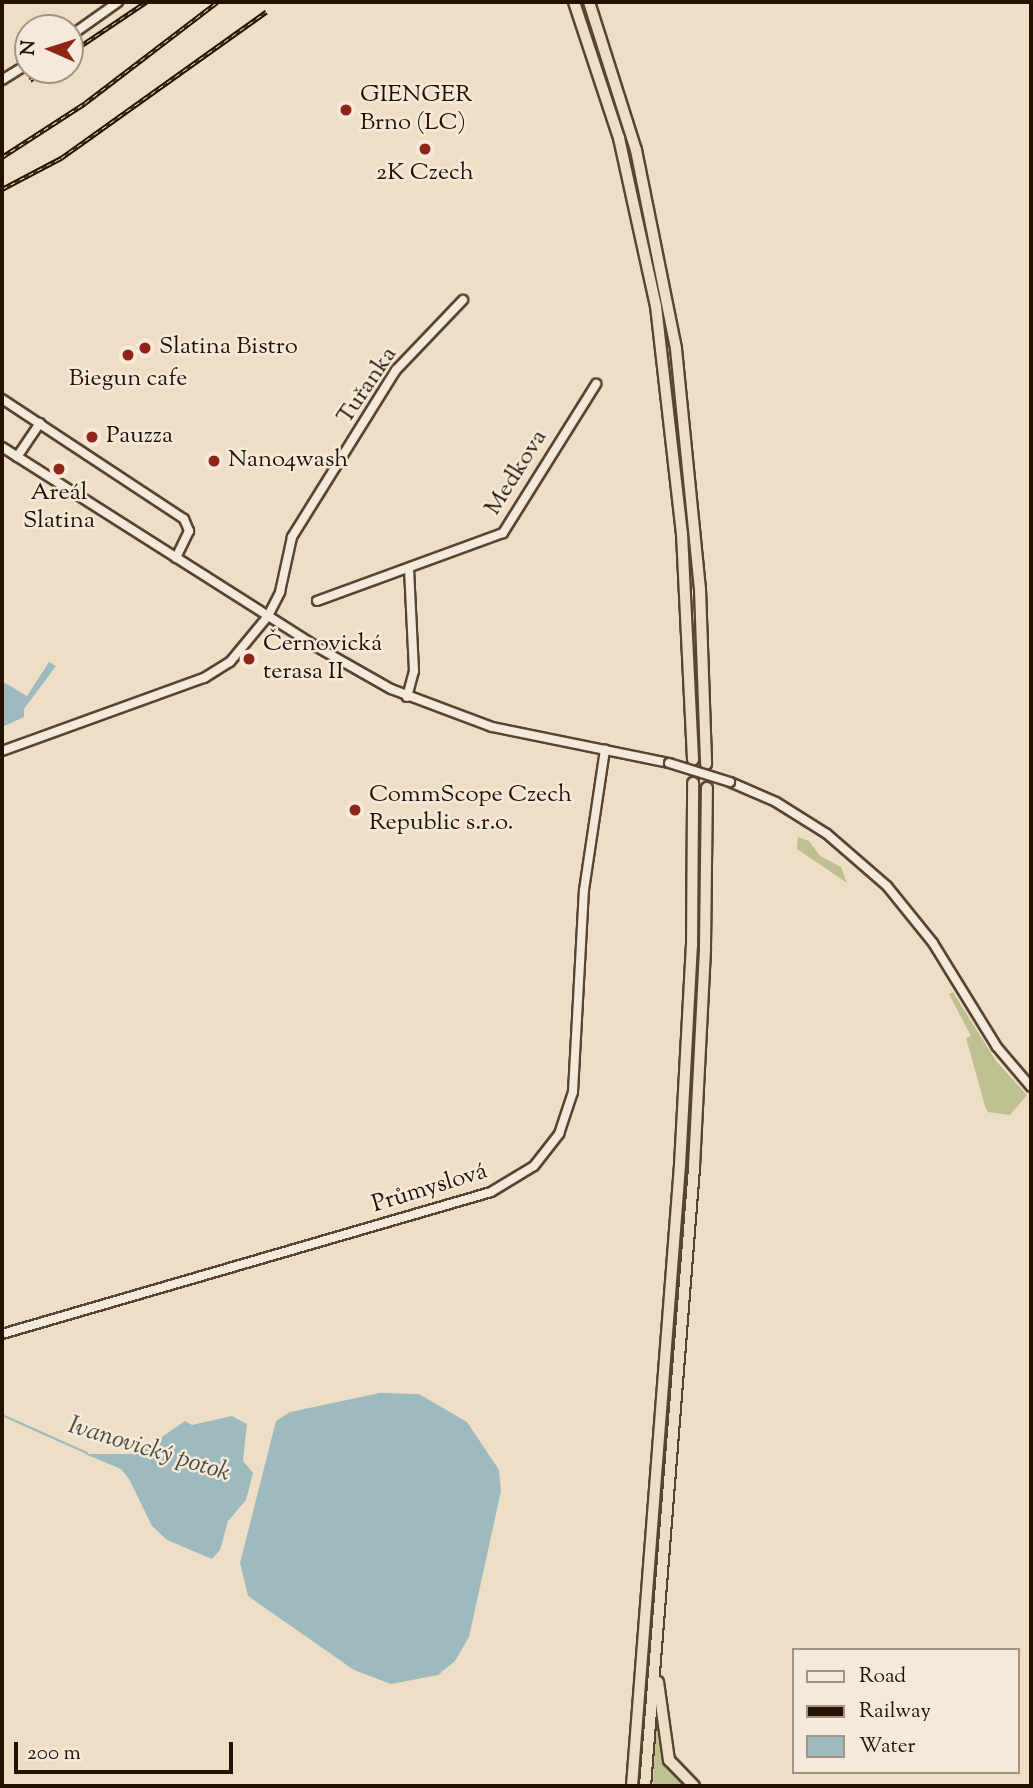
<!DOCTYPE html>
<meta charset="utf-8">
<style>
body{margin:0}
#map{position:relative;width:1033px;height:1788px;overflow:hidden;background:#efdec6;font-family:"Sorts Mill Goudy",serif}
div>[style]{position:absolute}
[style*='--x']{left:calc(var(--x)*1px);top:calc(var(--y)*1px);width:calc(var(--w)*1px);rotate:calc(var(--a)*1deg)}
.green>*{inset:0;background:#bec091}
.water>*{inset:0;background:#9dbabe}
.stream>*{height:2px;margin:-1px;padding:0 1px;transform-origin:1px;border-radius:1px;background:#9dbabe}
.roads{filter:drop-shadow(2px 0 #584432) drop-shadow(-2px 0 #584432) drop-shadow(0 2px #584432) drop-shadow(0 -2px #584432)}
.minor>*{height:8px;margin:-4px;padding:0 4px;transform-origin:4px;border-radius:4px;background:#f5eada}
.highway>*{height:10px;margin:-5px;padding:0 5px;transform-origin:5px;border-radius:5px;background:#efdec6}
.rail>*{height:4.5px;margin-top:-2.25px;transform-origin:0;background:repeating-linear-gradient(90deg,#f5eada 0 5px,#251100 0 10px);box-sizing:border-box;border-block:2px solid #251100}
.bridges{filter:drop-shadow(2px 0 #584432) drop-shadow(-2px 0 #584432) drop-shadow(0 2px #584432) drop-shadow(0 -2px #584432)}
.minor-bridge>*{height:8px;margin:-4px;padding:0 4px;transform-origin:4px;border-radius:4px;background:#f5eada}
.dots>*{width:19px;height:19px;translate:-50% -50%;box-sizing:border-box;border:4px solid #f5eada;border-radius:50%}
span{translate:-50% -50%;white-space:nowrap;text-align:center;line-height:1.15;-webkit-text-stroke:5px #f5eada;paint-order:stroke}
.poi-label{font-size:24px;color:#251100}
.left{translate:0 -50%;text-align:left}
.street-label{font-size:24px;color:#251100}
.water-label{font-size:26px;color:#4f4c42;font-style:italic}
.frame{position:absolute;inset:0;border:4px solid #251100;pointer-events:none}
.legend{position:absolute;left:792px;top:1648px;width:228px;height:126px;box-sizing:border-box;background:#f5eada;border:2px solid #a29383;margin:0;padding:9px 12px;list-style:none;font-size:21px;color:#251100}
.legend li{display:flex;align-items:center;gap:14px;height:35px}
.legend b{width:35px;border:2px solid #a29383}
.north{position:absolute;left:14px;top:14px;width:70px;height:70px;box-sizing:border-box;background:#f5eada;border:2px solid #a29383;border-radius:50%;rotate:273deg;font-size:19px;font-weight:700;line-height:28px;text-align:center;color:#251100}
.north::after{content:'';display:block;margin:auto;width:24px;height:32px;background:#8f2418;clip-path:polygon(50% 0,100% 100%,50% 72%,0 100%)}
.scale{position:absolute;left:14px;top:1742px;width:219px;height:32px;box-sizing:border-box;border:4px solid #251100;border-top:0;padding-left:9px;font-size:21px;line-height:24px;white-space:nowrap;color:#251100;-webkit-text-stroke:5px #f5eada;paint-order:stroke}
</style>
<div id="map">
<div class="green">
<i style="clip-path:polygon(798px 837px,809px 841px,820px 856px,841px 867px,847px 883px,797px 849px)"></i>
<i style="clip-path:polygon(953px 992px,996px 1061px,1027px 1095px,1010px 1115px,988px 1112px,985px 1106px,966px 1038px,971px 1036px,949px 994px)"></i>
<i style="clip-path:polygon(656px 1722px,663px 1761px,684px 1786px,653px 1786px)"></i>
</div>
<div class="water">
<i style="clip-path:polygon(49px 662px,56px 666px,24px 709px,24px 717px,2px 727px,2px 681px,27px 696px)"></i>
<i style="clip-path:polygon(380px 1393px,419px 1394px,467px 1422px,499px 1470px,501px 1491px,469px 1637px,455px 1661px,438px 1675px,391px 1684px,354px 1670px,248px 1596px,240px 1563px,276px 1421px,290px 1412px)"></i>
<i style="clip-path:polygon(232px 1416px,247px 1424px,243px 1461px,253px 1473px,246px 1500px,228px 1521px,220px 1550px,212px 1559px,167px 1540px,152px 1526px,129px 1479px,121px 1469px,85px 1454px,137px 1454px,185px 1421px,192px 1425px)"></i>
</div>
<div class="stream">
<i style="--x:2;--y:1415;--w:93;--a:24.1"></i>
</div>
<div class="roads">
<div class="minor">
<i style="--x:70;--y:36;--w:59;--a:-35.3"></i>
<i style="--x:2;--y:80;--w:31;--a:-32"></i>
<i style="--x:2;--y:399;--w:218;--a:33.4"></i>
<i style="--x:184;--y:519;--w:13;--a:67"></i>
<i style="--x:189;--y:531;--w:30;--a:116"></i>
<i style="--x:2;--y:447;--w:373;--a:32.4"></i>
<i style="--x:317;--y:647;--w:85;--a:29.6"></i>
<i style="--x:391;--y:689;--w:108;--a:20.6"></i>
<i style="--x:492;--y:727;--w:181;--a:11.5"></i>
<i style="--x:17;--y:457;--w:41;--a:-55.9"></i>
<i style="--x:317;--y:601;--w:198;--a:-20.1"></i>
<i style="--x:503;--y:533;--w:176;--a:-58"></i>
<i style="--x:407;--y:697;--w:27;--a:-75"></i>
<i style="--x:414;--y:671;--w:102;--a:-92.8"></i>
<i style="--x:2;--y:751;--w:215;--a:-19.9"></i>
<i style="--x:204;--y:678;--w:31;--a:-32"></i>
<i style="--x:230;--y:662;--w:60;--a:-50.4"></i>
<i style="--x:268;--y:616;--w:27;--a:-63"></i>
<i style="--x:280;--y:592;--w:56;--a:-77.7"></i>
<i style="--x:292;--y:537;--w:197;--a:-58.1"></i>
<i style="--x:396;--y:370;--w:97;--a:-46.3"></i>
<i style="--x:730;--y:782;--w:50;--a:23.5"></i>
<i style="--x:776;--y:802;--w:60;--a:32.1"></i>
<i style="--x:827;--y:834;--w:79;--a:40.9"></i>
<i style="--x:887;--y:886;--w:73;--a:51.1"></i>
<i style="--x:933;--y:943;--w:122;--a:58.4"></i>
<i style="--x:997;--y:1047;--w:52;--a:49.6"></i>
<i style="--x:2;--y:1334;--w:509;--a:-16.19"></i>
<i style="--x:491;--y:1192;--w:50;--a:-31.2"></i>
<i style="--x:534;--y:1166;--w:41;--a:-52"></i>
<i style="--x:559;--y:1134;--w:44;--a:-71.6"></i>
<i style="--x:573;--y:1092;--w:202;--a:-86.9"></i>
<i style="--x:584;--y:890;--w:142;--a:-81.5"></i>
</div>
<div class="highway">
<i style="--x:574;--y:2;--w:143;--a:71.7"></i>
<i style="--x:619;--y:138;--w:172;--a:77.6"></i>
<i style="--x:656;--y:306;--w:229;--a:83.5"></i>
<i style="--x:682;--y:534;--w:226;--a:87.2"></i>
<i style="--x:589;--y:2;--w:155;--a:72.4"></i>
<i style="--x:636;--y:150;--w:203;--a:78.6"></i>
<i style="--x:676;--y:349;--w:241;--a:84.3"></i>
<i style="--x:700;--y:589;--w:175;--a:88"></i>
<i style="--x:658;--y:1682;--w:79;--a:82"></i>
<i style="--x:669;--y:1760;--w:36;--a:46"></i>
<i style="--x:632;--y:1786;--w:623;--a:-85.58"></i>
<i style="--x:680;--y:1165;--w:219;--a:-86.9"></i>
<i style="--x:692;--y:946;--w:163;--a:-89.6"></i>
<i style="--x:645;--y:1786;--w:621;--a:-85.47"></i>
<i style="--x:694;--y:1167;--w:220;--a:-87.1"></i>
<i style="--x:705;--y:947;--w:159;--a:-89.3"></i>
</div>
</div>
<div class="rail">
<i style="--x:70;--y:53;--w:92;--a:-33.9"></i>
<i style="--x:30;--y:80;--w:17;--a:-36"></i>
<i style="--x:2;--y:157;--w:99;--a:-33"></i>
<i style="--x:85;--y:103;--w:166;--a:-37.4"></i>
<i style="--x:2;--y:189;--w:67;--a:-27.7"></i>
<i style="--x:61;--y:158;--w:252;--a:-35.5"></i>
</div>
<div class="bridges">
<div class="minor-bridge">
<i style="--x:669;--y:763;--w:64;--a:17.3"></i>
</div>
</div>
<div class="dots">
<i style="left:346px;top:110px;background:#8f2418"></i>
<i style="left:425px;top:149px;background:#8f2418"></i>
<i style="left:145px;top:348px;background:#8f2418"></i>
<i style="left:128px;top:355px;background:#8f2418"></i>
<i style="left:92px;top:437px;background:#8f2418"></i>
<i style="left:214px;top:461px;background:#8f2418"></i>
<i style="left:59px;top:469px;background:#8f2418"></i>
<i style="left:249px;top:659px;background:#8f2418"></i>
<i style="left:355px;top:810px;background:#8f2418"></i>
</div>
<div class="poi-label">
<span class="left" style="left:360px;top:110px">GIENGER<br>Brno (LC)</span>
<span style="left:425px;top:174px">2K Czech</span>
<span class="left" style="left:159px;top:348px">Slatina Bistro</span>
<span style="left:128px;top:380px">Biegun cafe</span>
<span class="left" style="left:106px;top:437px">Pauzza</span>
<span class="left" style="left:228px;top:461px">Nano4wash</span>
<span style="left:59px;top:508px">Areál<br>Slatina</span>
<span class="left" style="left:263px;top:659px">Černovická<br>terasa II</span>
<span class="left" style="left:369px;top:810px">CommScope Czech<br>Republic s.r.o.</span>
</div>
<div class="street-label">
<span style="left:368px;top:386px;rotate:-56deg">Tuřanka</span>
<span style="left:517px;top:473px;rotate:-58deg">Medkova</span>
<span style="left:430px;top:1189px;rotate:-17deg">Průmyslová</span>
</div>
<div class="water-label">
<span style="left:149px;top:1450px;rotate:17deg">Ivanovický potok</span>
</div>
<div class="frame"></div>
<ul class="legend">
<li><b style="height:9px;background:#f5eada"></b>Road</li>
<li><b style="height:9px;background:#251100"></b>Railway</li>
<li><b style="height:19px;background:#9dbabe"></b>Water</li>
</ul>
<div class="north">N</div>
<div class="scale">200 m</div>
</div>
